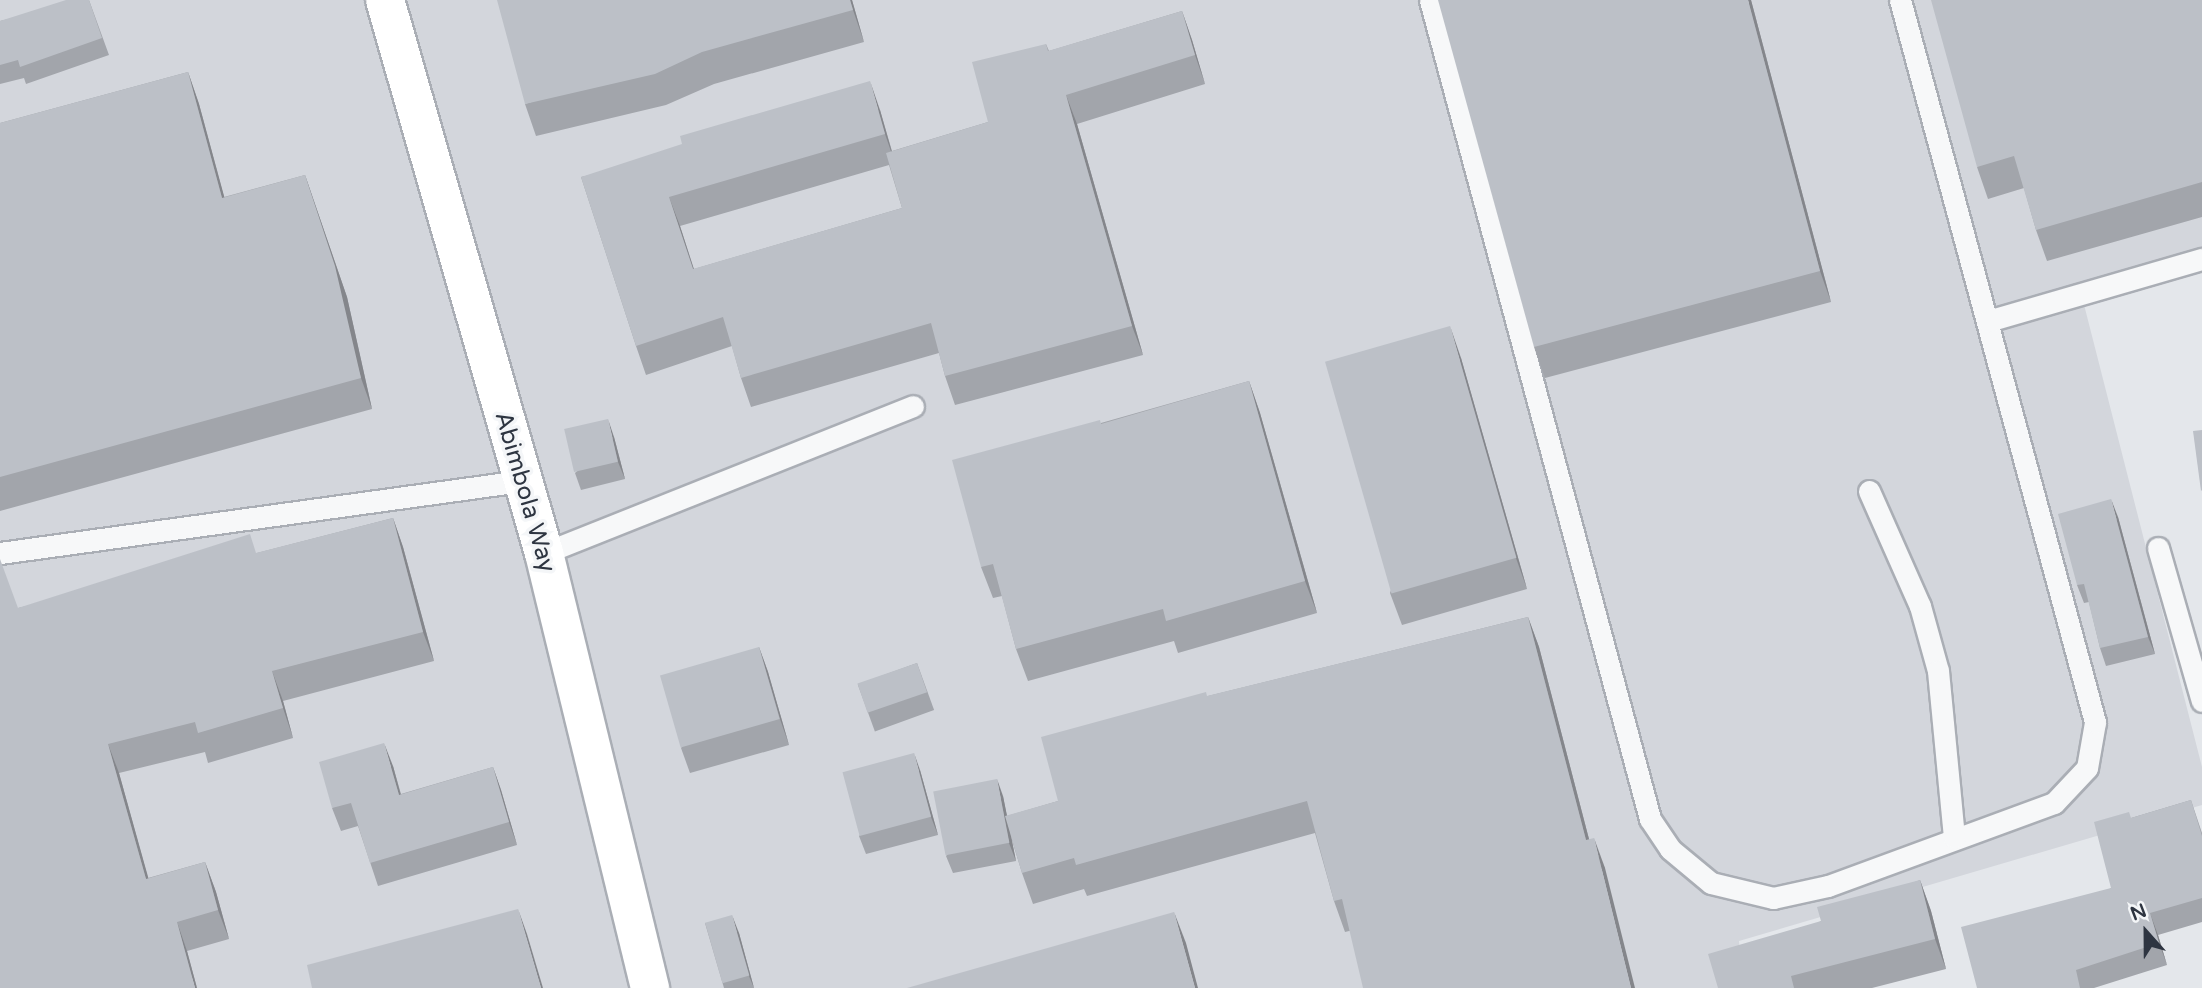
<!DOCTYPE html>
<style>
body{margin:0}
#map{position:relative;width:2202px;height:988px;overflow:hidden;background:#e4e7eb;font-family:"Varela Round",sans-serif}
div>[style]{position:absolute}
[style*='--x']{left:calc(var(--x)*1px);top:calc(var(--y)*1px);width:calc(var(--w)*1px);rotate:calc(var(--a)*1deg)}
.built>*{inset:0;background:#d3d6dc}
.roads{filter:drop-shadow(2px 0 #aaaeb5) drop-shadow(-2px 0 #aaaeb5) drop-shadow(0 2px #aaaeb5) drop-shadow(0 -2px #aaaeb5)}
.lane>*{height:21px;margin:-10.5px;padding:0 10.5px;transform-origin:10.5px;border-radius:10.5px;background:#f7f8f9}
.secondary>*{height:38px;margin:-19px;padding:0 19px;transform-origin:19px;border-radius:19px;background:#fff}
.wall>*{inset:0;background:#a2a5ab;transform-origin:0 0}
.shaded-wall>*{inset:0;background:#84868b}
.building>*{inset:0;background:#bcc0c7;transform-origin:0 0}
span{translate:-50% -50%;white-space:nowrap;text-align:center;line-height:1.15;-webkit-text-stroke:7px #f4f6f8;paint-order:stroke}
.street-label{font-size:24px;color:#2e3541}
.north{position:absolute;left:2111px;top:897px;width:70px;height:70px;-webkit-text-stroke:5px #f4f6f8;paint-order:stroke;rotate:339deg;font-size:19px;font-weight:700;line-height:28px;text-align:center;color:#2e3541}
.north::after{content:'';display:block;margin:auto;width:24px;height:32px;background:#2e3541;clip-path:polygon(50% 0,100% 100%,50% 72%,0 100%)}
</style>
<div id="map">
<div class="built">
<i style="clip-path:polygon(0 0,2202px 0,2202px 249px,2079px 285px,2202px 767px,2202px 805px,1739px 941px,1742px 988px,0 988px)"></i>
</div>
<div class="roads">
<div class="lane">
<i style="--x:1430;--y:0;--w:848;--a:74.96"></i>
<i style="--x:1650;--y:819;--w:36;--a:56"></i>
<i style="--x:1670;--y:849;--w:53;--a:39.7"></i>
<i style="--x:1711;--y:883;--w:64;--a:13.6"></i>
<i style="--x:1773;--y:898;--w:56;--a:-12.3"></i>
<i style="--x:1828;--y:886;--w:241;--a:-20.2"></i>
<i style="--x:2054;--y:803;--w:48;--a:-46.7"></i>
<i style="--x:2087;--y:768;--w:47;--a:-80.1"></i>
<i style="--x:2095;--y:722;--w:748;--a:-105.11"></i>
<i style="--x:1988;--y:321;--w:223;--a:-16.2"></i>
<i style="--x:1869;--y:491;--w:126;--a:66.1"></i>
<i style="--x:1920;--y:606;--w:67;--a:74.5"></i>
<i style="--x:1938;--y:671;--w:167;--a:84.5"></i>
<i style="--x:2158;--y:548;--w:159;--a:74"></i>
<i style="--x:0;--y:553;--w:526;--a:-7.87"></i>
<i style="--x:544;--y:553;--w:397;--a:-21.7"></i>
</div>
<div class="secondary">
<i style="--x:385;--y:0;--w:575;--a:73.96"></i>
<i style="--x:544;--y:553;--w:448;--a:76.3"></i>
</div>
</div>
<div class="wall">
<i style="clip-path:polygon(89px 0,109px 55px,26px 84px,24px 78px,0 84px,0 21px)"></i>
<i style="clip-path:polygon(852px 0,864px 42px,714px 84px,666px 105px,536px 136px,525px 104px)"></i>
<i style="clip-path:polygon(1751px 0,1831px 302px,1545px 378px,1534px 347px)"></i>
<i style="clip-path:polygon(2202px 0,2202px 217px,2047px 261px,2036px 230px,2024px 188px,1988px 199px,1977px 167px)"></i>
<i style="clip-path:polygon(evenodd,1182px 11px,1192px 40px,1205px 84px,1077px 124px,1143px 355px,955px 405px,945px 376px,939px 353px,751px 407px,741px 378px,732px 346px,646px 375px,636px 346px,581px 177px,880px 110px,892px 151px,988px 122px,1046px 44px,1049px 51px,1182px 11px,889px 165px,902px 208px,694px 269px,680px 226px,889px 165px)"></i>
<i style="clip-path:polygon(188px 72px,199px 104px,224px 197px,305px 175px,347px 297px,372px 409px,0 511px,0 123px)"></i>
<i style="clip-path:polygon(1461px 358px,1527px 589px,1402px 625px,1390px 593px)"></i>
<i style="clip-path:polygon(1249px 381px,1260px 413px,1317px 613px,1178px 653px,1174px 641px,1028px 681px,1016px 649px,1002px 596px,993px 598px,981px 567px,1101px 423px)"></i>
<i style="clip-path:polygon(614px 437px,625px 479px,581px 490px,575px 473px)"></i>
<i style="clip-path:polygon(2118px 517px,2155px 654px,2106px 666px,2100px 648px,2089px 602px,2084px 603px,2077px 585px)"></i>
<i style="clip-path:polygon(393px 518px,403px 547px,434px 661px,283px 701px,293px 738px,208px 763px,205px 752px,119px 773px,148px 878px,205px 862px,216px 892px,229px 939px,187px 951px,197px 988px,18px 608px,257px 553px)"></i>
<i style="clip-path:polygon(1528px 617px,1539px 647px,1589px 839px,1605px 868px,1345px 932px,1334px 901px,1315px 833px,1087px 896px,1084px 889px,1033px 904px,1022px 873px,1011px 837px,1016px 861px,953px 873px,946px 856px,1003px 796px,1007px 816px,1058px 801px,1208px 696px)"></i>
<i style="clip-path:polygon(759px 647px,768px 672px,789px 745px,690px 773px,681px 748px)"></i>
<i style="left:917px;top:663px;width:50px;height:63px;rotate:70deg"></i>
<i style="clip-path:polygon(393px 766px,401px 794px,493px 767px,501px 790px,517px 845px,378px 886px,358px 826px,341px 831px,332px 808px)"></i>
<i style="clip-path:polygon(920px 770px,938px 835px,866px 854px,859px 836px)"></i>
<i style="clip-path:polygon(2191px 800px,2202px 833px,2202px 922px,2158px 935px,2167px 965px,2094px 988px,1977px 988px,2111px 888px,2131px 818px)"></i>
<i style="clip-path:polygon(1920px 880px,1931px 911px,1946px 969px,1872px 988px,1718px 988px,1821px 921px)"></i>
<i style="clip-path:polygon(705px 923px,739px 933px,754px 988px,724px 988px)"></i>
</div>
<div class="shaded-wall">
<i style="clip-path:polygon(850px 0,852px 0,864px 42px,853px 10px)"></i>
<i style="clip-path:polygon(1748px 0,1751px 0,1831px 302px,1820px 271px)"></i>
<i style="clip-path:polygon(1182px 11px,1192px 40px,1205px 84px,1195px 55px)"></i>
<i style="clip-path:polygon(188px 72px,199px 104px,233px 229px,222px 198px)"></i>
<i style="clip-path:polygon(870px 81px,880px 110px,895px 163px,885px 134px)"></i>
<i style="clip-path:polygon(1066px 95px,1077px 124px,1143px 355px,1132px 326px)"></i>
<i style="clip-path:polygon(305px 175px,347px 297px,372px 409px,361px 378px)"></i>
<i style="clip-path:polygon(669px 197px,680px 226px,703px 298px,693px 269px)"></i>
<i style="clip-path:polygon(1450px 326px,1461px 358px,1527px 589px,1516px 558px)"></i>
<i style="clip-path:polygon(1249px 381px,1260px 413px,1317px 613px,1305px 581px)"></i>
<i style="clip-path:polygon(608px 419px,614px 437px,625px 479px,618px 462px)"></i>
<i style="clip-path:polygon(2111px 499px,2118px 517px,2155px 654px,2148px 637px)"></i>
<i style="clip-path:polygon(393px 518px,403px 547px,434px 661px,423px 632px)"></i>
<i style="clip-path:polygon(1528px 617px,1539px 647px,1597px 870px,1586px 840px)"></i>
<i style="clip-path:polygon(759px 647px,768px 672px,789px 745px,780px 719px)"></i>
<i style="clip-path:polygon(272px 671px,283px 701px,293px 738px,283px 708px)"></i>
<i style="clip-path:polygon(384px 743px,393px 766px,407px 818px,399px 795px)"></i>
<i style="clip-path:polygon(108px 744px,119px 773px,157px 909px,146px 879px)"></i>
<i style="clip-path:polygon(914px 753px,920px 770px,938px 835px,931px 817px)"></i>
<i style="clip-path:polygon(493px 767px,501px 790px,517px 845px,509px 822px)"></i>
<i style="clip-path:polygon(997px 779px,1003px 796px,1016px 861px,1009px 843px)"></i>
<i style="clip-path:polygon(1594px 838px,1605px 868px,1635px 988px,1631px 988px)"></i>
<i style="clip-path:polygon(205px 862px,216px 892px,229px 939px,218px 910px)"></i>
<i style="clip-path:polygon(1920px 880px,1931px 911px,1946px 969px,1935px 939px)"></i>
<i style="clip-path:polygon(518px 909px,527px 934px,543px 988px,541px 988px)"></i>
<i style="clip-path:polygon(1174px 912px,1186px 943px,1198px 988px,1195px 988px)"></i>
<i style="clip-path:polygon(2150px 913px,2158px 935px,2167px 965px,2159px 943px)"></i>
<i style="clip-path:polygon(732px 915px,739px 933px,754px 988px,749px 976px)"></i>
<i style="clip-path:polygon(177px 922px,187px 951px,197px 988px,195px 988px)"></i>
</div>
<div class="building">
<i style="clip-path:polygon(66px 0,89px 0,102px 38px,20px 67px,18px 60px,0 65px,0 21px)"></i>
<i style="clip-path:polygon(497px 0,850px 0,853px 10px,702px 52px,655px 74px,525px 104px)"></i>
<i style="clip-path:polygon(1438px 0,1748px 0,1820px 271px,1534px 347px)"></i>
<i style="clip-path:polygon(1931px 0,2202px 0,2202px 182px,2036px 230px,2014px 156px,1977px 167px)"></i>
<i style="clip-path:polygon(1182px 11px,1195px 55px,1066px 95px,1132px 326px,945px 376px,931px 323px,741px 378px,723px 317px,636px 346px,581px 177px,682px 144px,680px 136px,870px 81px,885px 134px,669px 197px,693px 269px,902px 208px,886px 153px,988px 122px,972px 62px,1046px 44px,1048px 51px)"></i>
<i style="clip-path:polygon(188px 72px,222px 198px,305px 175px,335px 266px,361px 378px,0 477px,0 123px)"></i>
<i style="left:1450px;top:326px;width:241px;height:130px;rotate:74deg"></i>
<i style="clip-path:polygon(1249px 381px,1305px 581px,1166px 621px,1163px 609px,1016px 649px,993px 564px,981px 567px,952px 460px,1100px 420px,1101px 424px)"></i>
<i style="left:608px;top:419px;width:44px;height:45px;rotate:77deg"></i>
<i style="clip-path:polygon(2202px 430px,2202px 490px,2201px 491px,2193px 431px)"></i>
<i style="clip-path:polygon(2111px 499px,2148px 637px,2100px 648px,2084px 584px,2077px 585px,2058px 514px)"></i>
<i style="clip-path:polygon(393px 518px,423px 632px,272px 671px,283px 708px,198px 733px,195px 722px,108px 744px,146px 879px,205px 862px,218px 910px,177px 922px,195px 988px,0 988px,0 559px,18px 608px,250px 534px,256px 553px)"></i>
<i style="clip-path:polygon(1528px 617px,1586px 840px,1594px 838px,1631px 988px,1363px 988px,1342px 899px,1334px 901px,1307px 801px,1076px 865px,1074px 858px,1022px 873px,1005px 816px,1058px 801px,1041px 737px,1206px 692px,1207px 696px)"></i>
<i style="left:759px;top:647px;width:75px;height:103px;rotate:74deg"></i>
<i style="left:917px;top:663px;width:31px;height:63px;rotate:71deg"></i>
<i style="clip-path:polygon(384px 743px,399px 795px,493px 767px,509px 822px,370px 863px,351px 803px,332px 808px,319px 762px)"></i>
<i style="left:914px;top:753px;width:66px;height:74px;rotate:75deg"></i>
<i style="left:997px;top:779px;width:65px;height:65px;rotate:79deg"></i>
<i style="clip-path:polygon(2191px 800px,2202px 836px,2202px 898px,2150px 913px,2159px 943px,2076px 970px,2080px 988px,1977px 988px,1961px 927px,2111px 888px,2094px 822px,2129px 812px,2131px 818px)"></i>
<i style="clip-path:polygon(1920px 880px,1935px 939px,1791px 976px,1794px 988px,1718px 988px,1708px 954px,1821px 921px,1817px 907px)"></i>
<i style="clip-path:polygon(518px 909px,541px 988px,312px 988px,307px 965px)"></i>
<i style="clip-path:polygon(1174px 912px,1195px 988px,907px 988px)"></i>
<i style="left:732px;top:915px;width:63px;height:28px;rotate:74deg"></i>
</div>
<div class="street-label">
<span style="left:525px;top:492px;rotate:74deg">Abimbola Way</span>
</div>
<div class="north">N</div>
</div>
